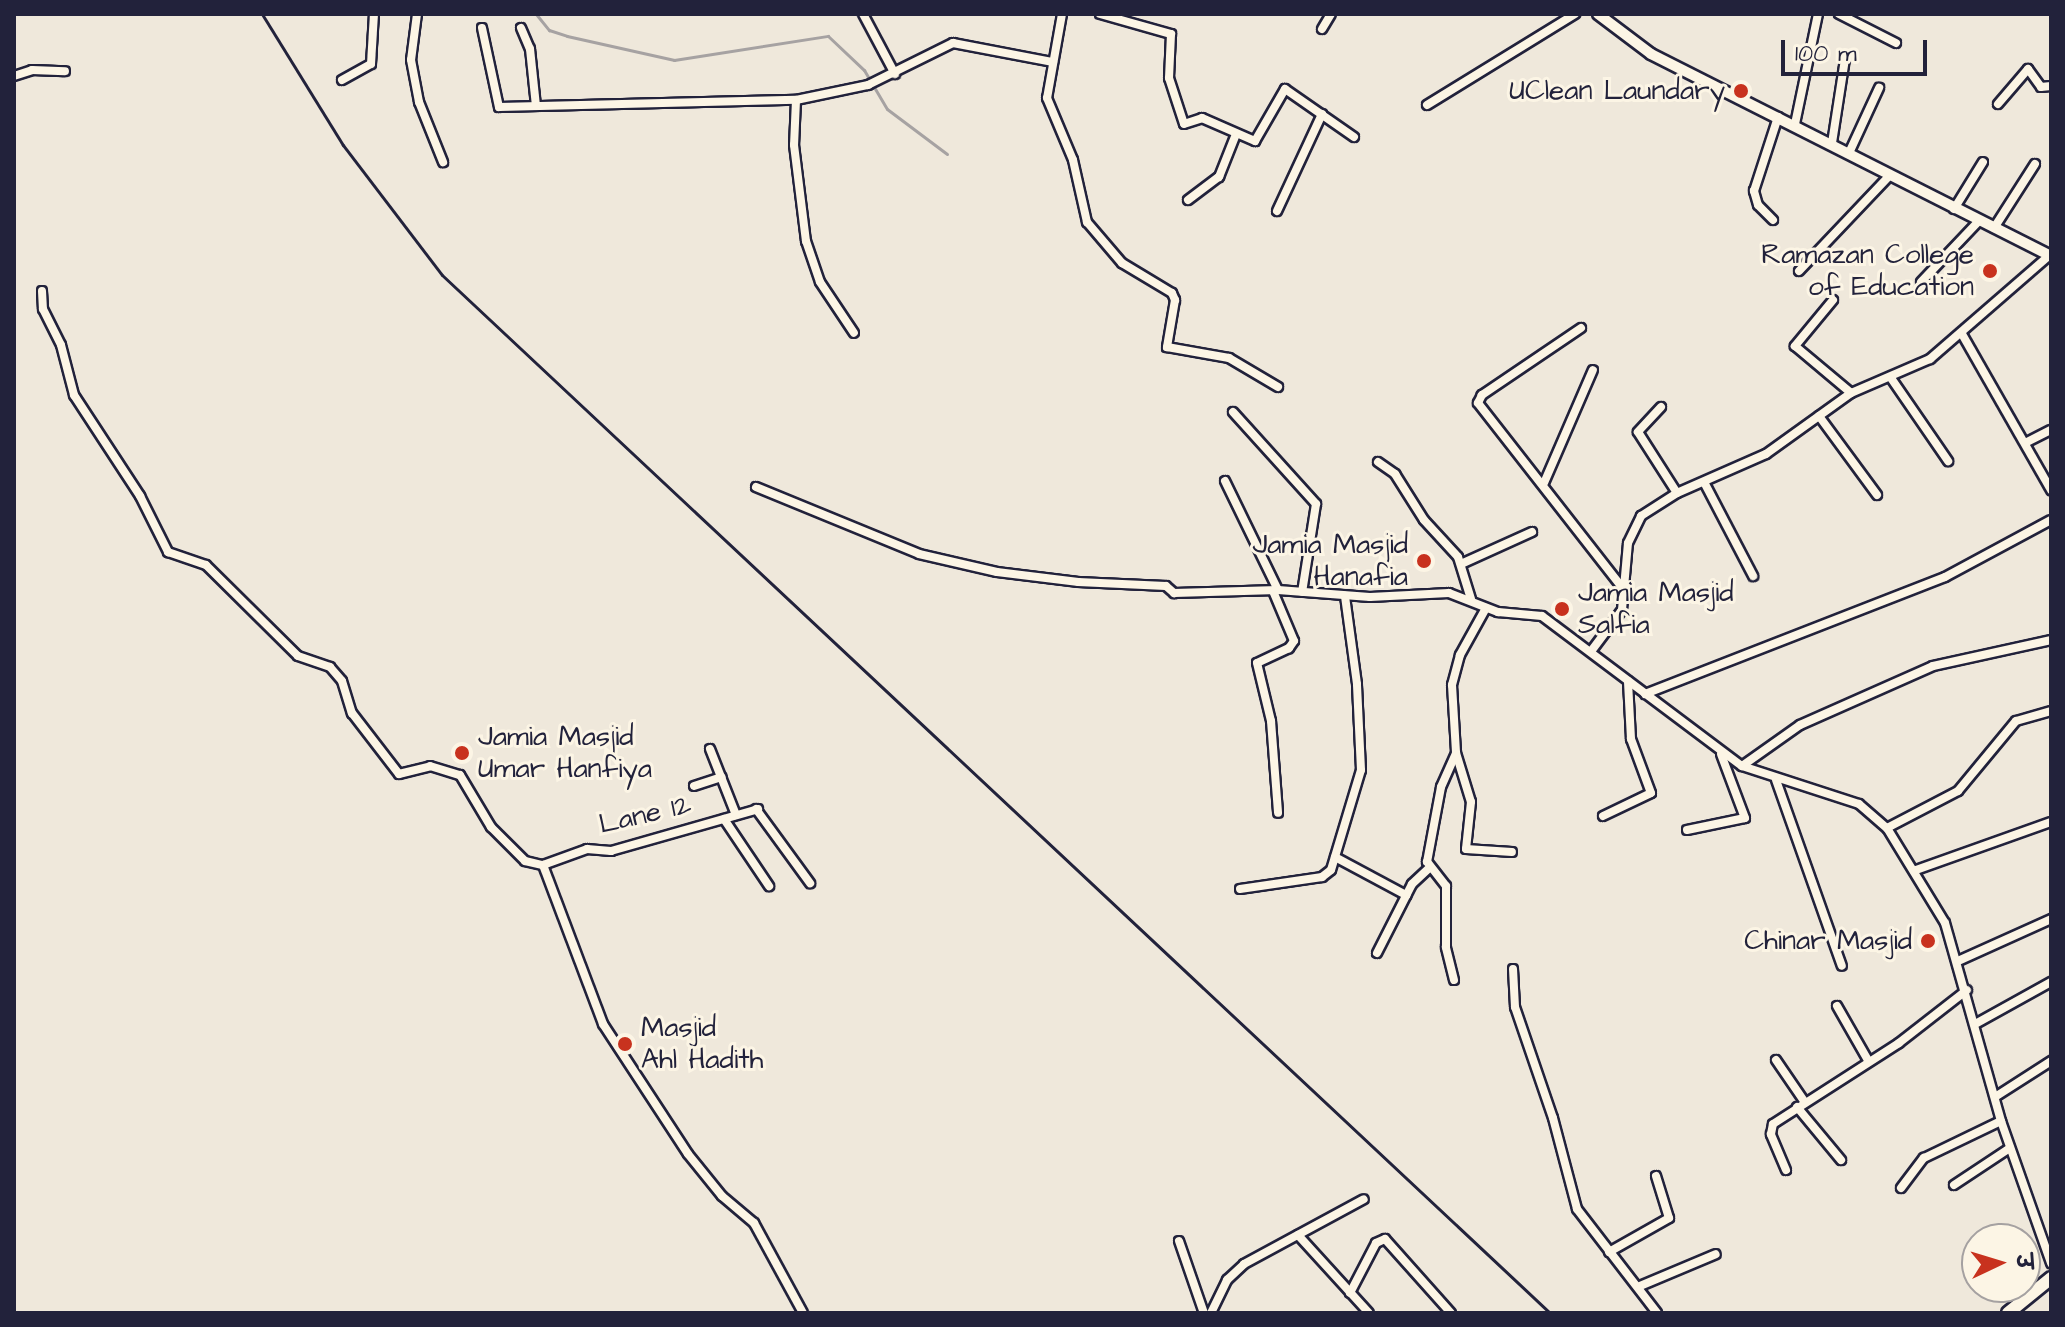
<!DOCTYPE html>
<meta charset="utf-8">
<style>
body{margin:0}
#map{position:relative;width:2065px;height:1327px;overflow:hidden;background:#efe8db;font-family:"Architects Daughter","Playpen Sans Deva",sans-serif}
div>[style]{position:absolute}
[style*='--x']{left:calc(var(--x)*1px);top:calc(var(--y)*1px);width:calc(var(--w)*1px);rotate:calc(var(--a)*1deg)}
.stream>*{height:3px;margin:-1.5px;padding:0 1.5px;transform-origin:1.5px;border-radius:1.5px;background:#a6a2a2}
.roads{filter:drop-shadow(2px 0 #22223b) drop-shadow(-2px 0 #22223b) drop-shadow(0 2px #22223b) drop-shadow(0 -2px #22223b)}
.minor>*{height:8px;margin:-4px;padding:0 4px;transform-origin:4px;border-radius:4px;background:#fcf5e5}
.tertiary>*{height:10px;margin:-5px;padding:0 5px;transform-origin:5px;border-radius:5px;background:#fcf5e5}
.secondary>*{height:12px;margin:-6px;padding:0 6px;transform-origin:6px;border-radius:6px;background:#fcf5e5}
.rail>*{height:3px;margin:-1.5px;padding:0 1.5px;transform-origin:1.5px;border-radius:1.5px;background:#22223b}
.dots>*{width:22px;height:22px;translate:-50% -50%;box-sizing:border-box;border:4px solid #fcf5e5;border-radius:50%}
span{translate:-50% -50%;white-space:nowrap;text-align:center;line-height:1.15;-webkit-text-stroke:6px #fcf5e5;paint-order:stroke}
.poi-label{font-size:28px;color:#22223b}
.right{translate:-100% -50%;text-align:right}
.left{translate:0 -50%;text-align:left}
.street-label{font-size:28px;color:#22223b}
.frame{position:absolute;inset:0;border:16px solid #22223b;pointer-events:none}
.north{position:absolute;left:1961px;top:1223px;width:80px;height:80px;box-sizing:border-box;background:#fcf5e5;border:2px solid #a5a1a1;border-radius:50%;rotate:86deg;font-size:22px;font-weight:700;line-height:32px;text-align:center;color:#22223b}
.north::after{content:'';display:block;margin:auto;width:28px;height:36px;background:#c8321e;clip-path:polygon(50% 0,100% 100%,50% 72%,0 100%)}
.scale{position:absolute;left:1781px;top:40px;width:146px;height:36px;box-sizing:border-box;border:4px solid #22223b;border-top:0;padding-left:10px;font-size:24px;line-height:28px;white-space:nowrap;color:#22223b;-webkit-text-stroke:6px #fcf5e5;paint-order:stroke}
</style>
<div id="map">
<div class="stream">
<i style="--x:536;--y:14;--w:21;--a:51"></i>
<i style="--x:549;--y:30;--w:19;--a:18"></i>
<i style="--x:567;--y:36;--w:110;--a:12.6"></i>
<i style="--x:674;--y:60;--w:156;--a:-8.9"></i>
<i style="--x:828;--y:36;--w:50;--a:43.4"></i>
<i style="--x:864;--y:70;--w:45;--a:59.5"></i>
<i style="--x:887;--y:109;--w:75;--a:36.9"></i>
</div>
<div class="roads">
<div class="minor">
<i style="--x:417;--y:14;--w:46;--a:97.4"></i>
<i style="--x:411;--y:60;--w:43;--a:79.2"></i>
<i style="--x:419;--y:102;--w:65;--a:68.2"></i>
<i style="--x:863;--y:14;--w:68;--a:61.9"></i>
<i style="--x:1062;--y:14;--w:85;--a:100.1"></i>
<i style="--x:1047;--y:98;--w:67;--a:67.2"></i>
<i style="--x:1073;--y:160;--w:64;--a:77.3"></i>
<i style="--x:1087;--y:222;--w:54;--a:49.5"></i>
<i style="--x:1122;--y:263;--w:58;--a:31"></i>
<i style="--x:1172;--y:293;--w:8;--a:67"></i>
<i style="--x:1175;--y:300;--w:48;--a:99.7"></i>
<i style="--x:1167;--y:347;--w:63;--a:10.1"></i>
<i style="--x:1229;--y:358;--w:57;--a:30.6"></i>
<i style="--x:1100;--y:14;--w:74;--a:15.7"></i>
<i style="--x:1171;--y:34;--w:44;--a:92.6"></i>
<i style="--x:1169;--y:78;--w:48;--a:71.9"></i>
<i style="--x:1184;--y:124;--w:19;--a:-18"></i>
<i style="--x:1202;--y:118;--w:58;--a:23.5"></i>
<i style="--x:1255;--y:141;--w:60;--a:-60"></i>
<i style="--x:1285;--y:89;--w:84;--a:34.8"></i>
<i style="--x:1839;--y:14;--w:64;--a:27"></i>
<i style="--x:482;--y:28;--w:81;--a:77.9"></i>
<i style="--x:499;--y:107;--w:297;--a:-1.4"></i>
<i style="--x:796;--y:100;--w:74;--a:-11.8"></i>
<i style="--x:868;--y:85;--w:95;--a:-26.3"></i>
<i style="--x:953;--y:43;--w:102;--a:10.8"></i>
<i style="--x:521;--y:28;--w:23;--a:67"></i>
<i style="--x:530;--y:49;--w:57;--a:84"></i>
<i style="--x:1322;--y:29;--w:17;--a:-59"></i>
<i style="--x:14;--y:76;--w:19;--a:-18"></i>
<i style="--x:32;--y:70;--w:33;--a:2"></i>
<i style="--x:342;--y:80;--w:33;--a:-29"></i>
<i style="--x:371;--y:64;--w:50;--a:-86.6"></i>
<i style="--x:796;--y:100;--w:45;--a:92.5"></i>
<i style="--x:794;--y:145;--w:97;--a:82.9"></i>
<i style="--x:806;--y:241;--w:43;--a:71.1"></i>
<i style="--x:820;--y:282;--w:61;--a:56.3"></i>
<i style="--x:1998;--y:104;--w:46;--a:-49.4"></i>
<i style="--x:2028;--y:69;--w:22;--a:54"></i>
<i style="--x:2041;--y:87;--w:10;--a:-6"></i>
<i style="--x:1427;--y:105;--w:174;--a:-31.6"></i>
<i style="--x:1795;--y:124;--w:112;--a:-78.2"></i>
<i style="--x:1832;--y:143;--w:85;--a:-81.2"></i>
<i style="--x:1849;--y:153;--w:72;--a:-65.2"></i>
<i style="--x:1188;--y:200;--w:39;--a:-37"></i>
<i style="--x:1219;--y:177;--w:46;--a:-68.4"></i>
<i style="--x:1954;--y:209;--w:55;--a:-58.3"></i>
<i style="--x:1277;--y:211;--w:107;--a:-65.1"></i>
<i style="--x:1773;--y:220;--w:21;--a:-135"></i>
<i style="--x:1758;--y:205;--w:15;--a:-106"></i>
<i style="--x:1754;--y:191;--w:78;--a:-72"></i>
<i style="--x:1994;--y:228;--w:76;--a:-57.4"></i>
<i style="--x:1799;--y:271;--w:131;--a:-46.5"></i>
<i style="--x:1921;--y:282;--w:83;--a:-46.5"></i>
<i style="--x:42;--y:291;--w:18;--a:87"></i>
<i style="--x:43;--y:309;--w:40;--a:63.4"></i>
<i style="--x:61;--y:345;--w:52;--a:75.4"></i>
<i style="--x:74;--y:395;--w:121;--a:56.8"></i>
<i style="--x:140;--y:496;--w:63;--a:63.4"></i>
<i style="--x:168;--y:552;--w:40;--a:18.9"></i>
<i style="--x:206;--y:565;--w:129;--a:44.7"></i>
<i style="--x:298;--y:656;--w:34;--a:19"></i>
<i style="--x:330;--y:667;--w:18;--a:49"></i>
<i style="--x:342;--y:681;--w:34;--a:73"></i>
<i style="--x:352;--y:713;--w:77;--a:52.4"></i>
<i style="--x:399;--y:774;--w:32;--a:-14"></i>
<i style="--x:430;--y:766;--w:31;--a:17"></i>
<i style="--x:460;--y:775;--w:61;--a:59.2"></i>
<i style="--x:491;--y:827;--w:48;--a:45"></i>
<i style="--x:525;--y:861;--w:18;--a:13"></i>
<i style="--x:543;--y:865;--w:47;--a:-20"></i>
<i style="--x:587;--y:849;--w:24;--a:5"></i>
<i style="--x:611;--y:851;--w:153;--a:-15.9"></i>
<i style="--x:1833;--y:300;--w:60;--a:129.6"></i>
<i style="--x:1795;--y:346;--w:73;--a:40"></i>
<i style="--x:1581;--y:328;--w:120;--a:145.9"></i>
<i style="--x:1482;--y:395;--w:9;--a:117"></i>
<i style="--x:1478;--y:403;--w:237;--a:52"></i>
<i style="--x:1962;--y:334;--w:180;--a:60.3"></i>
<i style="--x:1891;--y:378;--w:101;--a:55.5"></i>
<i style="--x:1661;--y:407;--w:34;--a:133"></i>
<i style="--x:1638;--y:432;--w:72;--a:57.4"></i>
<i style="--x:1233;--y:412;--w:124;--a:47.9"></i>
<i style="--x:1316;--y:504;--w:89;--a:99"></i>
<i style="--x:1819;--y:416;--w:98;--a:53.7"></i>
<i style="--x:2025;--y:443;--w:29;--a:-27"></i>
<i style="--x:1378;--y:462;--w:21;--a:35"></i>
<i style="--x:1395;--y:474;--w:54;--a:57.8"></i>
<i style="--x:1424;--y:520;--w:50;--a:47.4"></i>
<i style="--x:1458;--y:557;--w:44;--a:72.8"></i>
<i style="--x:1225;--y:481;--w:121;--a:64.1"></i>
<i style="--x:1544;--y:483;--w:123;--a:-66.6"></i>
<i style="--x:1705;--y:484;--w:104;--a:62.4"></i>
<i style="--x:756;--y:487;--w:176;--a:22.3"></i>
<i style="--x:919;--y:554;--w:80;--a:13"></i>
<i style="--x:997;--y:572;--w:82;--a:7"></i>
<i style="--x:1078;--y:582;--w:88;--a:2.6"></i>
<i style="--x:1166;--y:586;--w:11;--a:41"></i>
<i style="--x:1174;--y:593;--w:104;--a:-1.7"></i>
<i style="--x:1278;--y:590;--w:92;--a:4.4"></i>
<i style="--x:1370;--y:597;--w:79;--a:-2.9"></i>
<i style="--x:1449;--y:593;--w:53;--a:21.2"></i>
<i style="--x:1498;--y:612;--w:44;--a:5.2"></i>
<i style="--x:1542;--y:616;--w:250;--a:36.9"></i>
<i style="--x:1742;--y:766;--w:123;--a:18"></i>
<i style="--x:1859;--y:804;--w:37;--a:41"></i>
<i style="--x:1887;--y:828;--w:111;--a:58.6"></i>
<i style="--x:1945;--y:923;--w:206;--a:74.2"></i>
<i style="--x:2001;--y:1121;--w:151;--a:70.6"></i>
<i style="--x:1461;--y:564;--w:78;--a:-24.3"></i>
<i style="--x:1273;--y:591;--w:54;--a:67.2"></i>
<i style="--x:1294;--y:641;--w:9;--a:126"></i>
<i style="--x:1289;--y:648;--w:35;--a:155"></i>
<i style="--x:1257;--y:663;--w:60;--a:76.4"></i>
<i style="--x:1271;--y:721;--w:92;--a:85.6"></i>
<i style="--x:1486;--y:608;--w:54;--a:119"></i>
<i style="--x:1460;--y:655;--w:31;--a:105"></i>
<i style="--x:1452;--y:685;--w:68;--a:86.6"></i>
<i style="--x:1456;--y:753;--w:51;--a:73"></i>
<i style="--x:1471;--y:802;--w:47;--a:96.1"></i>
<i style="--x:1466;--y:849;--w:46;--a:3.7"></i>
<i style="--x:1592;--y:650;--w:50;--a:-53.1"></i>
<i style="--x:1622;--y:610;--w:67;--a:-84.9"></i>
<i style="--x:1628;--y:543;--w:30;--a:-64"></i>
<i style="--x:1641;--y:516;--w:43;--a:-32.6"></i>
<i style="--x:1677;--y:493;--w:97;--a:-23.7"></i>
<i style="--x:1766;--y:454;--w:105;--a:-35.7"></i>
<i style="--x:1851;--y:393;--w:86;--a:-23.3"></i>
<i style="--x:1930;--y:359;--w:160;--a:-41"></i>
<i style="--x:1645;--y:694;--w:322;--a:-21.3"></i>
<i style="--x:1945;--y:577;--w:120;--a:-28.3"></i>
<i style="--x:710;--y:749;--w:71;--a:68.5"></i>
<i style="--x:1742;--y:766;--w:71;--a:-35.3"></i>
<i style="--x:1800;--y:725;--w:145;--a:-23.9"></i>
<i style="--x:1933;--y:666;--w:121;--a:-12.4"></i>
<i style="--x:1776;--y:780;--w:197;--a:70.5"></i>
<i style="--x:694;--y:786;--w:29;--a:-18"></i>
<i style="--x:756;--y:809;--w:92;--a:53.9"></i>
<i style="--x:1603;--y:816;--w:53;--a:-25.6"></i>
<i style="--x:1651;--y:793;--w:58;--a:-110.3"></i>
<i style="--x:1631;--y:739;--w:58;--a:-93"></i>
<i style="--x:724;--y:819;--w:81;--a:56.1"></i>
<i style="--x:1887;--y:828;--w:80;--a:-27.5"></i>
<i style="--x:1958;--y:791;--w:91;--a:-50.4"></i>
<i style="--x:2016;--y:721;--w:36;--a:-16"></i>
<i style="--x:1687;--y:830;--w:59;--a:-11.7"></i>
<i style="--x:1745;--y:818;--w:68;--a:-110.6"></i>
<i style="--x:1335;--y:857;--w:81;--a:28.2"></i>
<i style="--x:543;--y:865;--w:170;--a:69.3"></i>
<i style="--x:603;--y:1024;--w:155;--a:56.8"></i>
<i style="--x:688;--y:1154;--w:54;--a:51"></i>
<i style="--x:722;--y:1196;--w:42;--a:40.2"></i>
<i style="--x:754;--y:1223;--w:102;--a:61.4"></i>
<i style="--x:1916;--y:870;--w:143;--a:-19.6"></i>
<i style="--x:1240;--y:889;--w:83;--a:-8.3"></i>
<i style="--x:1322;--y:877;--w:11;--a:-38"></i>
<i style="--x:1331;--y:870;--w:104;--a:-73.3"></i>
<i style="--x:1361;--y:770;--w:86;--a:-92.7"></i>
<i style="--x:1357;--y:684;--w:89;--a:-97.8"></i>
<i style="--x:1377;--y:953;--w:77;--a:-63.1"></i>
<i style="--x:1412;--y:884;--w:22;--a:-43"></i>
<i style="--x:1958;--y:961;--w:102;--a:-24.3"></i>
<i style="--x:1513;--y:969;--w:38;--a:87"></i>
<i style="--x:1515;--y:1007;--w:117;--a:71.1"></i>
<i style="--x:1553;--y:1118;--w:94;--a:75.2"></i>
<i style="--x:1577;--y:1209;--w:131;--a:52.4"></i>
<i style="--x:1454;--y:980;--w:34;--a:-104"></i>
<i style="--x:1446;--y:947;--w:61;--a:-90"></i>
<i style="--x:1446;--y:886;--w:31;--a:-128"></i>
<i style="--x:1427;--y:862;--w:76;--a:-79.4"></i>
<i style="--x:1441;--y:787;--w:37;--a:-66"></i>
<i style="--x:1837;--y:1006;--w:64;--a:60.3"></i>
<i style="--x:1977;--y:1023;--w:85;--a:-29"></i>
<i style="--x:1776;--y:1060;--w:50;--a:55.7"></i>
<i style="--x:1995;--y:1097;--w:67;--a:-32.7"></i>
<i style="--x:1797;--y:1107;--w:69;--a:50.3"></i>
<i style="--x:1786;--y:1170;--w:39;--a:-113"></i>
<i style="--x:1771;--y:1134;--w:10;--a:-79"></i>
<i style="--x:1773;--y:1124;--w:150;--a:-32.7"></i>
<i style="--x:1899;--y:1043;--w:86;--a:-37.9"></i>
<i style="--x:1954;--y:1185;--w:67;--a:-33.5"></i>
<i style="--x:1901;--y:1188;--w:38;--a:-53"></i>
<i style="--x:1924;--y:1158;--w:85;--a:-25.7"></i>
<i style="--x:1298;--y:1235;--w:105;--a:47.7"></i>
<i style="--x:1179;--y:1241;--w:76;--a:70.9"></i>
<i style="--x:1609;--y:1252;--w:69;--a:-29.5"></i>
<i style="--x:1669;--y:1218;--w:44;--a:-107.2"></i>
<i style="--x:1640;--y:1286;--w:82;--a:-22.8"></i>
<i style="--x:1350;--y:1293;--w:56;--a:-62.5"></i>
<i style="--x:1376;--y:1243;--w:10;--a:-24"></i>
<i style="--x:1385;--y:1239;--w:99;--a:48.3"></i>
<i style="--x:1211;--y:1313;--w:37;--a:-64"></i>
<i style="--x:1227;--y:1280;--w:23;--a:-43"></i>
<i style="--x:1244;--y:1264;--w:136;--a:-28.4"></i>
</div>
<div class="tertiary">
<i style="--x:1598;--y:14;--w:66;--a:37"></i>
<i style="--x:1651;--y:54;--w:448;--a:26.8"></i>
</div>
<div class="secondary">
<i style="--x:2008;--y:1313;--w:55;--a:-39.1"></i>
</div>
</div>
<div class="rail">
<i style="--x:262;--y:14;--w:154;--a:58.3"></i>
<i style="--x:343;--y:145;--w:163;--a:52.7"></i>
<i style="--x:442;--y:275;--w:1518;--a:43.13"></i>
</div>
<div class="dots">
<i style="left:1741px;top:91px;background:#c8321e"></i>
<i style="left:1990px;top:271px;background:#c8321e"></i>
<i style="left:1424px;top:561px;background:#c8321e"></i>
<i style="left:1562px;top:609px;background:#c8321e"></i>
<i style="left:462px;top:753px;background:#c8321e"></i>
<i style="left:1928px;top:941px;background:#c8321e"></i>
<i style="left:625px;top:1044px;background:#c8321e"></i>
</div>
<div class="poi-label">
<span class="right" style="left:1725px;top:91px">UClean Laundary</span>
<span class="right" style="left:1974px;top:271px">Ramazan College<br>of Education</span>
<span class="right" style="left:1408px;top:561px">Jamia Masjid<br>Hanafia</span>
<span class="left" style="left:1578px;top:609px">Jamia Masjid<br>Salfia</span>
<span class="left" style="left:478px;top:753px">Jamia Masjid<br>Umar Hanfiya</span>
<span class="right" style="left:1912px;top:941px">Chinar Masjid</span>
<span class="left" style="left:641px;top:1044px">Masjid<br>Ahl Hadith</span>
</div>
<div class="street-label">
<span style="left:645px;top:815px;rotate:-13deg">Lane 12</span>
</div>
<div class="frame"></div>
<div class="north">उ</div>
<div class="scale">100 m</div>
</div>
